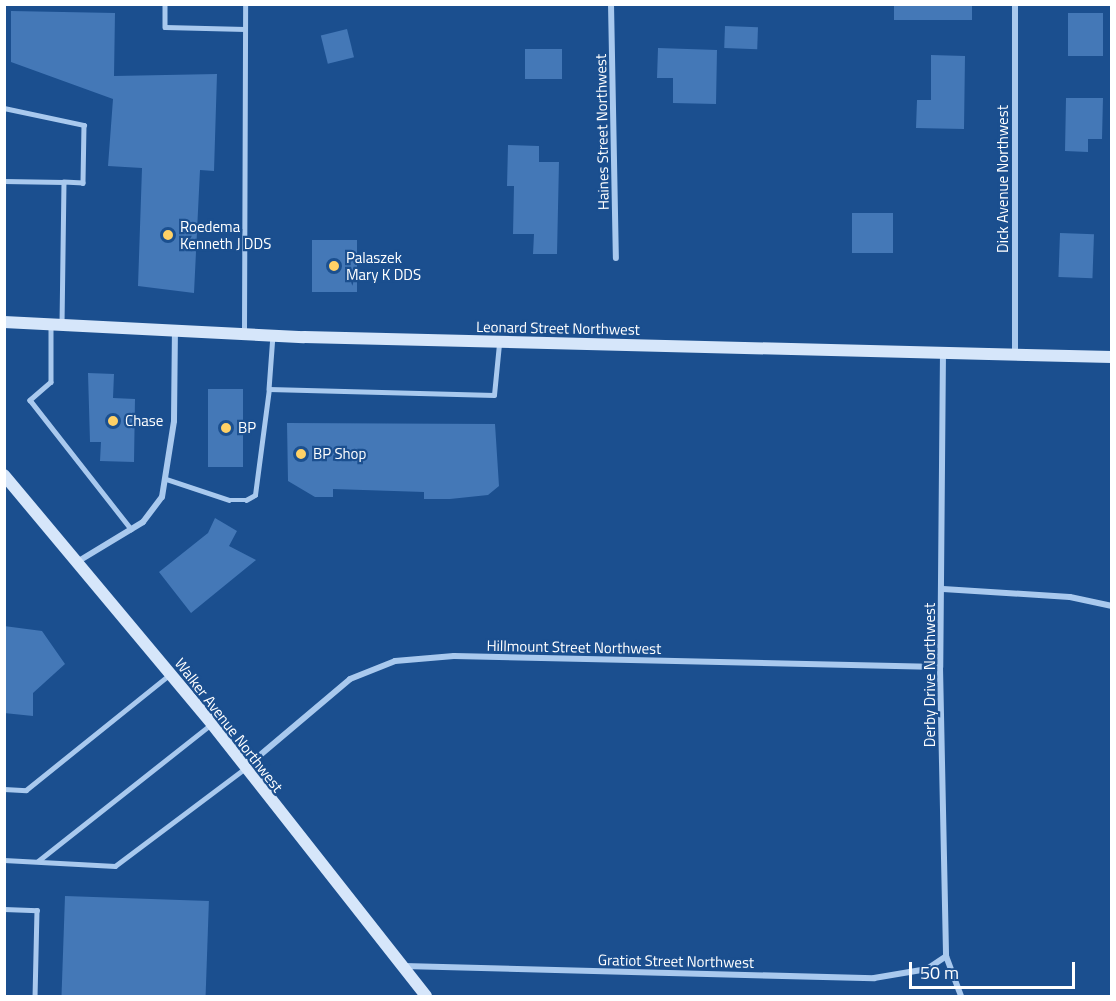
<!DOCTYPE html>
<style>
body{margin:0}
#map{position:relative;width:1116px;height:1001px;overflow:hidden;background:#1b4f8f;font-family:"Titillium Web",sans-serif}
div>[style]{position:absolute}
[style*='--x']{left:calc(var(--x)*1px);top:calc(var(--y)*1px);width:calc(var(--w)*1px);rotate:calc(var(--a)*1deg)}
.building>*{inset:0;background:#4478b7;transform-origin:0 0}
.lane>*{height:4.5px;margin:-2.25px;padding:0 2.25px;transform-origin:2.25px;border-radius:2.25px;background:#a9c9ee}
.street>*{height:6px;margin:-3px;padding:0 3px;transform-origin:3px;border-radius:3px;background:#a9c9ee}
.secondary>*{height:12px;margin:-6px;padding:0 6px;transform-origin:6px;border-radius:6px;background:#d6e6fa}
.dots>*{width:16px;height:16px;translate:-50% -50%;box-sizing:border-box;border:3px solid #1b4f8f;border-radius:50%}
span{translate:-50% -50%;white-space:nowrap;text-align:center;line-height:1.15;-webkit-text-stroke:4.5px #1b4f8f;paint-order:stroke}
.street-label{font-size:15px;color:#fff}
.poi-label{font-size:15px;color:#fff}
.left{translate:0 -50%;text-align:left}
.frame{position:absolute;inset:0;border:6px solid #fff;pointer-events:none}
.scale{position:absolute;left:909px;top:962px;width:166px;height:27px;box-sizing:border-box;border:3px solid #fff;border-top:0;padding-left:8px;font-size:18px;line-height:21px;white-space:nowrap;color:#fff;-webkit-text-stroke:4px #1b4f8f;paint-order:stroke}
</style>
<div id="map">
<div class="building">
<i style="left:894px;top:4px;width:78px;height:16px"></i>
<i style="clip-path:polygon(11px 11px,115px 13px,114px 76px,217px 74px,214px 171px,200px 170px,194px 293px,138px 286px,142px 168px,108px 166px,113px 99px,11px 62px)"></i>
<i style="left:1068px;top:13px;width:35px;height:43px"></i>
<i style="left:725px;top:26px;width:33px;height:22px;rotate:2deg"></i>
<i style="left:347px;top:29px;width:29px;height:27px;rotate:76deg"></i>
<i style="clip-path:polygon(658px 48px,717px 50px,716px 104px,673px 103px,673px 78px,657px 78px)"></i>
<i style="left:525px;top:49px;width:37px;height:30px"></i>
<i style="clip-path:polygon(931px 55px,965px 56px,964px 129px,916px 128px,917px 100px,931px 100px)"></i>
<i style="clip-path:polygon(1066px 98px,1103px 98px,1102px 139px,1088px 139px,1088px 152px,1065px 151px)"></i>
<i style="clip-path:polygon(508px 145px,539px 146px,539px 162px,559px 162px,557px 254px,533px 254px,534px 234px,513px 234px,514px 186px,507px 186px)"></i>
<i style="left:852px;top:213px;width:41px;height:40px"></i>
<i style="left:1060px;top:233px;width:34px;height:44px;rotate:2deg"></i>
<i style="left:312px;top:240px;width:45px;height:52px"></i>
<i style="clip-path:polygon(88px 373px,114px 374px,113px 398px,135px 399px,134px 462px,100px 461px,101px 442px,90px 442px)"></i>
<i style="left:208px;top:389px;width:35px;height:78px"></i>
<i style="clip-path:polygon(287px 423px,495px 424px,499px 486px,488px 495px,450px 499px,424px 499px,424px 492px,333px 489px,333px 497px,315px 497px,288px 481px)"></i>
<i style="clip-path:polygon(215px 518px,237px 531px,229px 546px,256px 560px,191px 613px,159px 572px,208px 533px)"></i>
<i style="clip-path:polygon(4px 626px,42px 631px,65px 664px,33px 693px,33px 716px,4px 713px)"></i>
<i style="left:65px;top:896px;width:144px;height:100px;rotate:2deg"></i>
</div>
<div class="lane">
<i style="--x:165;--y:4;--w:23;--a:90"></i>
<i style="--x:165;--y:27;--w:80;--a:1.4"></i>
<i style="--x:4;--y:108;--w:82;--a:12"></i>
<i style="--x:84;--y:125;--w:58;--a:91"></i>
<i style="--x:83;--y:183;--w:19;--a:-177"></i>
<i style="--x:64;--y:182;--w:140;--a:90.8"></i>
<i style="--x:4;--y:181;--w:60;--a:1"></i>
<i style="--x:51;--y:325;--w:57;--a:90"></i>
<i style="--x:51;--y:382;--w:28;--a:139"></i>
<i style="--x:30;--y:400;--w:164;--a:51.9"></i>
<i style="--x:244;--y:332;--w:328;--a:-89.8"></i>
<i style="--x:273;--y:335;--w:54;--a:94.2"></i>
<i style="--x:269;--y:389;--w:225;--a:1.5"></i>
<i style="--x:494;--y:395;--w:51;--a:-84.4"></i>
<i style="--x:166;--y:479;--w:66;--a:18.4"></i>
<i style="--x:229;--y:500;--w:17;--a:0"></i>
<i style="--x:246;--y:500;--w:10;--a:-29"></i>
<i style="--x:255;--y:495;--w:107;--a:-82.5"></i>
<i style="--x:4;--y:789;--w:22;--a:3"></i>
<i style="--x:26;--y:790;--w:182;--a:-38.8"></i>
<i style="--x:4;--y:860;--w:111;--a:3.1"></i>
<i style="--x:115;--y:866;--w:161;--a:-36.9"></i>
<i style="--x:38;--y:861;--w:219;--a:-38.3"></i>
<i style="--x:4;--y:909;--w:33;--a:2"></i>
<i style="--x:37;--y:910;--w:86;--a:91.3"></i>
</div>
<div class="street">
<i style="--x:611;--y:4;--w:254;--a:88.9"></i>
<i style="--x:943;--y:351;--w:316;--a:90.5"></i>
<i style="--x:940;--y:667;--w:289;--a:88.8"></i>
<i style="--x:946;--y:956;--w:43;--a:69.4"></i>
<i style="--x:1015;--y:354;--w:350;--a:-90"></i>
<i style="--x:77;--y:562;--w:77;--a:-31.2"></i>
<i style="--x:143;--y:522;--w:31;--a:-53"></i>
<i style="--x:162;--y:497;--w:77;--a:-81"></i>
<i style="--x:174;--y:421;--w:90;--a:-89.4"></i>
<i style="--x:943;--y:589;--w:127;--a:3.6"></i>
<i style="--x:1070;--y:597;--w:43;--a:12.1"></i>
<i style="--x:246;--y:767;--w:136;--a:-40.2"></i>
<i style="--x:350;--y:679;--w:48;--a:-21.8"></i>
<i style="--x:395;--y:661;--w:59;--a:-4.8"></i>
<i style="--x:454;--y:656;--w:486;--a:1.3"></i>
<i style="--x:404;--y:966;--w:470;--a:1.5"></i>
<i style="--x:874;--y:978;--w:54;--a:-9.6"></i>
<i style="--x:927;--y:969;--w:23;--a:-34"></i>
</div>
<div class="secondary">
<i style="--x:4;--y:322;--w:300;--a:2.9"></i>
<i style="--x:304;--y:337;--w:808;--a:1.42"></i>
<i style="--x:4;--y:475;--w:324;--a:50.1"></i>
<i style="--x:212;--y:724;--w:346;--a:51.8"></i>
</div>
<div class="dots">
<i style="left:168px;top:235px;background:#ffd166"></i>
<i style="left:334px;top:266px;background:#ffd166"></i>
<i style="left:113px;top:421px;background:#ffd166"></i>
<i style="left:226px;top:428px;background:#ffd166"></i>
<i style="left:301px;top:454px;background:#ffd166"></i>
</div>
<div class="street-label">
<span style="left:602px;top:132px;rotate:-91deg">Haines Street Northwest</span>
<span style="left:1003px;top:179px;rotate:-90deg">Dick Avenue Northwest</span>
<span style="left:558px;top:328px;rotate:1deg">Leonard Street Northwest</span>
<span style="left:574px;top:647px;rotate:1deg">Hillmount Street Northwest</span>
<span style="left:930px;top:675px;rotate:-90deg">Derby Drive Northwest</span>
<span style="left:229px;top:725px;rotate:52deg">Walker Avenue Northwest</span>
<span style="left:676px;top:961px;rotate:1deg">Gratiot Street Northwest</span>
</div>
<div class="poi-label">
<span class="left" style="left:180px;top:235px">Roedema<br>Kenneth J DDS</span>
<span class="left" style="left:346px;top:266px">Palaszek<br>Mary K DDS</span>
<span class="left" style="left:125px;top:421px">Chase</span>
<span class="left" style="left:238px;top:428px">BP</span>
<span class="left" style="left:313px;top:454px">BP Shop</span>
</div>
<div class="frame"></div>
<div class="scale">50 m</div>
</div>
